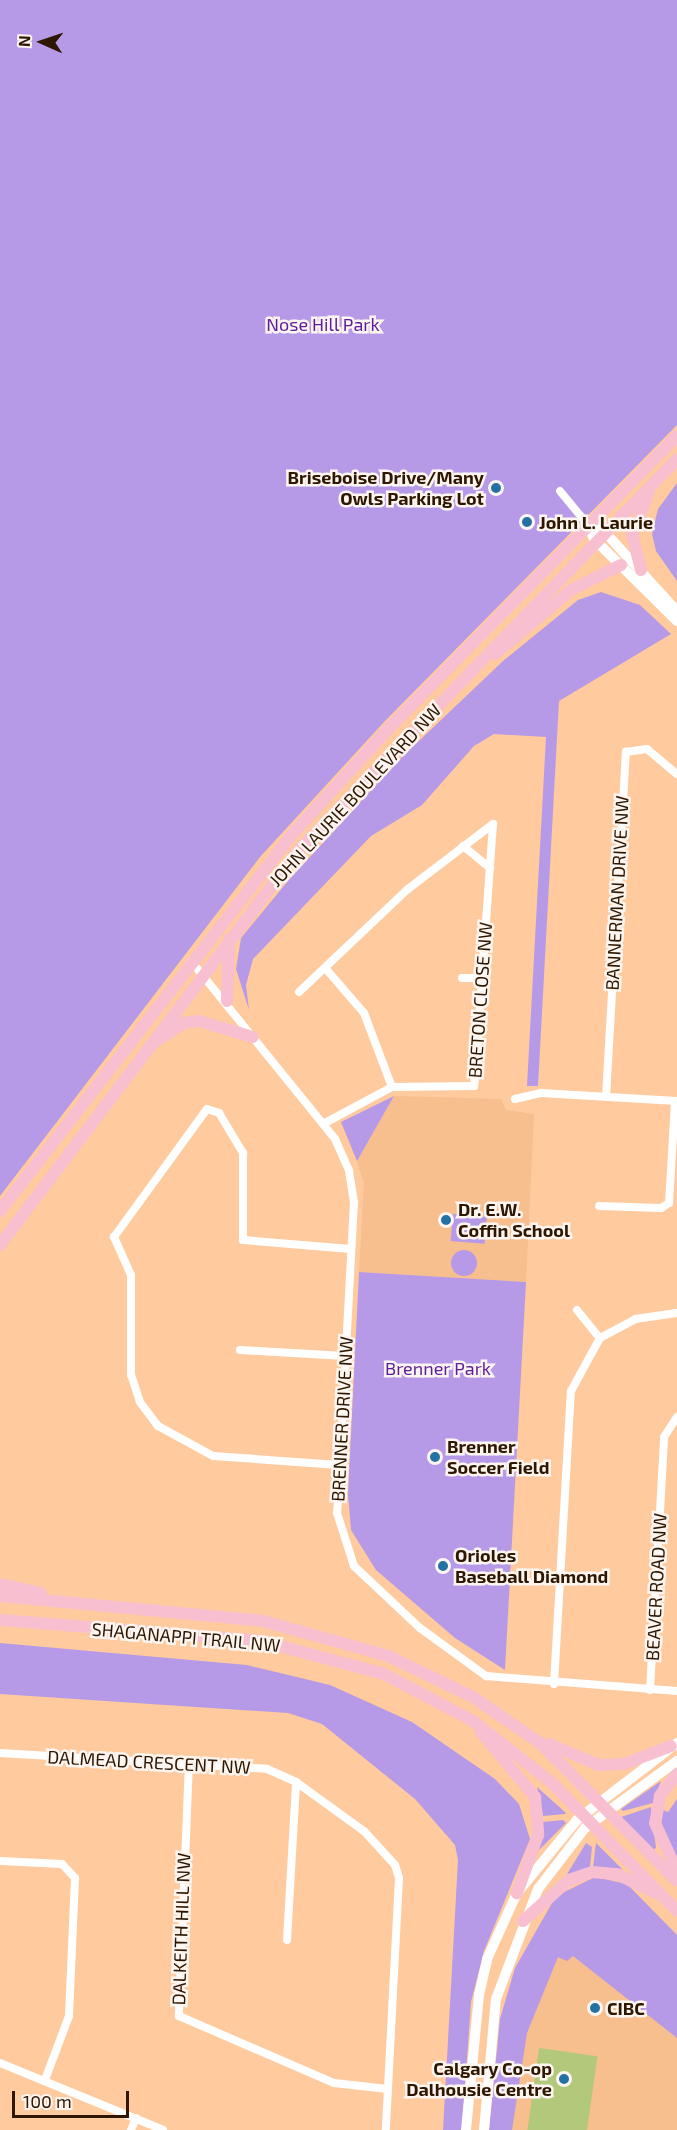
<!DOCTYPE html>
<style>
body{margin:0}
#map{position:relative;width:677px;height:2130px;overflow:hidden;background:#ffca9e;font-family:"Exo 2",sans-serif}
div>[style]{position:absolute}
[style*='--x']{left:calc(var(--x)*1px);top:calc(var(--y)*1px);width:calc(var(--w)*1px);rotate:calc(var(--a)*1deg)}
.built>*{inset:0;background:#f7be8e}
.green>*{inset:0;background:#b79ae7;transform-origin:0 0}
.round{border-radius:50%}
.building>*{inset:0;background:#b2c87a;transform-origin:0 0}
.street>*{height:8px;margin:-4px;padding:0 4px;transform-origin:4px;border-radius:4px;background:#fff}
.secondary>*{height:10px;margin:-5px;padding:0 5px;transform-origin:5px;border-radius:5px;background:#fff}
.primary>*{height:12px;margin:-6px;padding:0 6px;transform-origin:6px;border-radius:6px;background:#f8bfd0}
.dots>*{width:16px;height:16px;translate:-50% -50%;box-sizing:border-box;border:3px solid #fcf5f0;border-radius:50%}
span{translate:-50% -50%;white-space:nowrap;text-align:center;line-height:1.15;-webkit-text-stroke:5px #fcf5f0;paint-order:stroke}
.park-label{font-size:18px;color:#5d1c9b}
.poi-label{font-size:18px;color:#2e1601;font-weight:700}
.right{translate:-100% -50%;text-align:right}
.left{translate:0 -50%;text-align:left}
.street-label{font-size:18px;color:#2e1601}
.north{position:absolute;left:12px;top:12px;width:60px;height:60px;-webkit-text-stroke:4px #fcf5f0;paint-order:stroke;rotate:273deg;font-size:16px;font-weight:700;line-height:24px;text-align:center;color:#2e1601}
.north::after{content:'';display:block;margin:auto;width:21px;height:27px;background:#2e1601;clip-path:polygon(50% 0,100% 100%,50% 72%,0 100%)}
.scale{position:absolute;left:12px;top:2091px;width:117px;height:27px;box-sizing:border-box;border:3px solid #2e1601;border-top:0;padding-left:8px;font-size:18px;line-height:21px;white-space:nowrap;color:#2e1601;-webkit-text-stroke:4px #fcf5f0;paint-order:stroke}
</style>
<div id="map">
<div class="built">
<i style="clip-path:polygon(394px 1096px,501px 1099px,506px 1110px,534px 1114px,526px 1282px,359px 1272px,364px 1183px,357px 1161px)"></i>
<i style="clip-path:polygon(556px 1931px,677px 2030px,677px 2130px,502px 2130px,519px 2005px)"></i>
</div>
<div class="green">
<i style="clip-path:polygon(0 0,677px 0,677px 425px,385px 721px,260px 857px,0 1196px)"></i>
<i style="clip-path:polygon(677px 483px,677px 581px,656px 551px,652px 534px,658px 509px)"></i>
<i style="clip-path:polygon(601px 592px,640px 605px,671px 634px,559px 701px,538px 1086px,527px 1086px,546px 737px,494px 734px,474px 746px,422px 805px,371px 836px,253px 959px,246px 985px,249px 1010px,236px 969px,241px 938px,288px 881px,400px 759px,503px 661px,578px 600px)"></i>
<i style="clip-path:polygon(394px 1096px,357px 1161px,341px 1122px)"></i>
<i style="left:453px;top:1214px;width:34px;height:27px;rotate:5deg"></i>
<i class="round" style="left:451px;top:1250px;width:26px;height:26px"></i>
<i style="clip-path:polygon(359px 1272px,526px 1282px,505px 1670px,455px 1638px,376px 1570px,351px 1530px,348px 1494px)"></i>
<i style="clip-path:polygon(0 1643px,247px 1665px,330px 1685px,412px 1722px,495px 1779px,519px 1804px,530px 1839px,484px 1951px,471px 2002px,462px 2130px,443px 2130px,458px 1860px,455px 1845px,415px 1799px,322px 1724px,288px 1713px,0 1694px)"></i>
<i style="clip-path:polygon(661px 1781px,653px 1803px,623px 1811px,621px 1809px)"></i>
<i style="clip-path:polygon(537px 1787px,566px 1813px,565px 1814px,543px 1816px)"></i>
<i style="clip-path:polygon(677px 1799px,677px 1863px,661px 1837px,661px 1809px,668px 1812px)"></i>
<i style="clip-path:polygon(651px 1807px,656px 1848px,653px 1850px,621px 1817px)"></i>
<i style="clip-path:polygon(563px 1820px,566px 1823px,537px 1852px,543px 1822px)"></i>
<i style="clip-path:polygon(586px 1843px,592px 1847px,590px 1867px,564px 1879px)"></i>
<i style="clip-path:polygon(596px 1843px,622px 1869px,619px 1872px,593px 1867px)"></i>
<i style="clip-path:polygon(595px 1877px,627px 1884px,677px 1935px,677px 2038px,573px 1956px,567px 1961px,558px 1957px,527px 2033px,512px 2130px,489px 2130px,500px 2019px,515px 1968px,556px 1896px)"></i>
</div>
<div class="building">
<i style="left:539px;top:2048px;width:59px;height:83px;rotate:8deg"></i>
</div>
<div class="street">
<i style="--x:560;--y:491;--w:44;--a:50.5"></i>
<i style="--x:463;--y:846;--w:35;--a:39"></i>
<i style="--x:191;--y:961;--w:229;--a:51"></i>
<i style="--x:335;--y:1139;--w:35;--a:66"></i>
<i style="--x:349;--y:1171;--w:31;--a:81"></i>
<i style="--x:354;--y:1202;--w:311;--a:93.1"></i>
<i style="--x:337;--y:1513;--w:56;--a:72.2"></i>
<i style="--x:354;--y:1566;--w:91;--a:43.2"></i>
<i style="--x:420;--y:1628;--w:82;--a:36"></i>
<i style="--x:486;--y:1676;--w:192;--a:4.5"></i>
<i style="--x:326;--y:969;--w:58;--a:49.2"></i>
<i style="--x:364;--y:1013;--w:79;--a:69.3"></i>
<i style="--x:462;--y:978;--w:22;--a:0"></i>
<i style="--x:299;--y:992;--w:150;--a:-43.4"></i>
<i style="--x:408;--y:889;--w:107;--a:-37.4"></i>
<i style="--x:493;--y:824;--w:263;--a:94.1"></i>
<i style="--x:474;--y:1086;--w:82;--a:179.3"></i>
<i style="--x:392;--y:1087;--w:78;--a:151.8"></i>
<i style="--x:606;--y:1097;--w:346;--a:-86.7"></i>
<i style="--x:626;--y:752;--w:21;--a:-8"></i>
<i style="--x:647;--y:749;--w:39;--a:40"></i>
<i style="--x:515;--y:1099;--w:27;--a:-13"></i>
<i style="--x:541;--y:1093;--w:136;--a:3.4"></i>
<i style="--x:599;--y:1206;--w:62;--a:1.8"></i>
<i style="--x:661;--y:1208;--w:9;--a:-32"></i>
<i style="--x:669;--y:1203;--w:102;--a:-86.6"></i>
<i style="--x:577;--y:1310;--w:36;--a:51"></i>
<i style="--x:240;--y:1350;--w:105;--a:3.3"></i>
<i style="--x:339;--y:1465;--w:126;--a:-175.9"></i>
<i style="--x:213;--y:1456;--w:63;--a:-151.4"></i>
<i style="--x:158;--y:1426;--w:30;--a:-127"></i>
<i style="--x:140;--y:1402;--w:28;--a:-108"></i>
<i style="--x:131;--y:1375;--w:100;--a:-90"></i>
<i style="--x:131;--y:1275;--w:42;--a:-114.1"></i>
<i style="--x:114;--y:1237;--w:158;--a:-54"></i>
<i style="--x:207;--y:1109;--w:13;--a:18"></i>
<i style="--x:219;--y:1113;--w:47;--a:59"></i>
<i style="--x:243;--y:1153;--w:87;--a:90"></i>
<i style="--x:243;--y:1240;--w:108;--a:4.8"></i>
<i style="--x:554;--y:1684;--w:293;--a:-86.7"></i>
<i style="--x:571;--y:1391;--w:60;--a:-61.3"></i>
<i style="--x:600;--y:1338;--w:40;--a:-28"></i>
<i style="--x:635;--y:1319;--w:42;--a:-8.1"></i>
<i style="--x:650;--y:1690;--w:253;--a:-86.8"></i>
<i style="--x:664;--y:1437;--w:24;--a:-57"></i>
<i style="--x:0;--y:1753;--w:267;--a:3.4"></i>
<i style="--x:267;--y:1769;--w:32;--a:24"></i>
<i style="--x:296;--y:1782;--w:84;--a:35.8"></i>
<i style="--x:364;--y:1831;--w:46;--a:47.6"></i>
<i style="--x:395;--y:1865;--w:14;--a:73"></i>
<i style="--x:399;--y:1878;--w:252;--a:93"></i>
<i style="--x:189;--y:1762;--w:254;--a:92.3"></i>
<i style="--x:179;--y:2016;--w:169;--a:23.4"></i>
<i style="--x:334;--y:2083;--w:54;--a:6.3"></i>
<i style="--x:0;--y:1861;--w:62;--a:2.8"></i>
<i style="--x:62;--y:1864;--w:19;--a:47"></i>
<i style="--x:75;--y:1878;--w:138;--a:92.5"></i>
<i style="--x:69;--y:2016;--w:68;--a:110.6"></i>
<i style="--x:287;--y:1940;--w:158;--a:-86.7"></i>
<i style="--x:0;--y:2063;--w:176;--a:22.3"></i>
<i style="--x:131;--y:2130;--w:13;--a:-67"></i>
</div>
<div class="secondary">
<i style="--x:588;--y:525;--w:15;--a:67"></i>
<i style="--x:594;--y:539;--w:117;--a:44.7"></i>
<i style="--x:588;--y:525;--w:16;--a:18"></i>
<i style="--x:603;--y:530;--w:110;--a:47.6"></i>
<i style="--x:466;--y:2130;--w:136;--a:-84.5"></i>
<i style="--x:479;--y:1995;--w:37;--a:-77"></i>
<i style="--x:487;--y:1959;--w:72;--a:-65.6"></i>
<i style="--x:517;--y:1893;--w:94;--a:-50.6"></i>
<i style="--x:577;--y:1820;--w:126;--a:-37.6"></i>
<i style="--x:484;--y:2130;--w:132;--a:-84.8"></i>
<i style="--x:496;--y:1999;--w:118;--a:-69.1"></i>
<i style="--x:538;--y:1889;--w:77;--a:-52.4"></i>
<i style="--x:585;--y:1828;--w:114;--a:-36.1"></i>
</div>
<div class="primary">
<i style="--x:641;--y:570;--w:36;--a:-104"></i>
<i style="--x:632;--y:535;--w:46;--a:-68.4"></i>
<i style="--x:495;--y:654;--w:99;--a:-40.1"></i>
<i style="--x:571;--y:590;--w:56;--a:-26.6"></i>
<i style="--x:227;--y:1001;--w:62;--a:-88.2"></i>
<i style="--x:153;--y:1043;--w:37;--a:-33"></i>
<i style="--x:184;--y:1023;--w:15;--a:-8"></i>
<i style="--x:199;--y:1021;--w:56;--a:16.5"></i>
<i style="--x:0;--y:1211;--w:472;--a:-52.2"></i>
<i style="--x:289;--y:838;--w:151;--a:-47.7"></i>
<i style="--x:391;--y:726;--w:407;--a:-45.4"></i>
<i style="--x:0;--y:1245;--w:494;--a:-52.9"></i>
<i style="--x:298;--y:851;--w:545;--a:-45.97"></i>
<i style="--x:0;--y:1584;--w:42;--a:12.4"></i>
<i style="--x:0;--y:1596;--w:264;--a:5.4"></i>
<i style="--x:263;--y:1621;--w:130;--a:15.6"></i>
<i style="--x:388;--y:1656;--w:94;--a:25.8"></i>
<i style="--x:473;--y:1697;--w:81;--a:34.5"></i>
<i style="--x:540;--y:1743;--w:194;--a:45.2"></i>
<i style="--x:0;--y:1620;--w:262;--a:4.6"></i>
<i style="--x:261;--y:1641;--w:127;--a:15"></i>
<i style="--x:384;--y:1674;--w:101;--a:27.8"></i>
<i style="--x:473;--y:1721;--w:100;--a:38.1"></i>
<i style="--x:552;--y:1783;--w:179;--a:45.7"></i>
<i style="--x:481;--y:1732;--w:85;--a:50.3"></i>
<i style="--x:535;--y:1797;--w:38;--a:85"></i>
<i style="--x:538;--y:1835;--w:62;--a:109.9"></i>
<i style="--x:549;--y:1744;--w:54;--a:22.8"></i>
<i style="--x:599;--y:1765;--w:25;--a:-2"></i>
<i style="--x:624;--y:1764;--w:50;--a:-21"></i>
<i style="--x:677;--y:1774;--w:28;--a:128"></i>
<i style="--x:660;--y:1796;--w:27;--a:100"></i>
<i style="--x:655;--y:1823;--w:53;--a:65.4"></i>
<i style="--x:523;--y:1921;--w:62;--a:-41.7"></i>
<i style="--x:569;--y:1880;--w:24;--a:-19"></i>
<i style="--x:592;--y:1872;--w:25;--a:5"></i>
<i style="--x:617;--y:1874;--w:43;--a:26"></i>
</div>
<div class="dots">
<i style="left:496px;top:488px;background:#2472a4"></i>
<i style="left:527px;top:522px;background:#2472a4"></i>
<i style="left:446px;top:1220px;background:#2472a4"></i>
<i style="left:435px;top:1457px;background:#2472a4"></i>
<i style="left:443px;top:1566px;background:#2472a4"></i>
<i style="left:595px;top:2008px;background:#2472a4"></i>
<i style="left:564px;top:2079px;background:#2472a4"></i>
</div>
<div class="park-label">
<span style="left:323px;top:324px">Nose Hill Park</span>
<span style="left:438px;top:1368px">Brenner Park</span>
</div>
<div class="poi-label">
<span class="right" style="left:484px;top:488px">Briseboise Drive/Many<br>Owls Parking Lot</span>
<span class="left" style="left:539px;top:522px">John L. Laurie</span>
<span class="left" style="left:458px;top:1220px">Dr. E.W.<br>Coffin School</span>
<span class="left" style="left:447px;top:1457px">Brenner<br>Soccer Field</span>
<span class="left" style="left:455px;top:1566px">Orioles<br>Baseball Diamond</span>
<span class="left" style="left:607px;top:2008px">CIBC</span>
<span class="right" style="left:552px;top:2079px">Calgary Co-op<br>Dalhousie Centre</span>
</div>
<div class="street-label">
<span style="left:355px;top:795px;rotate:-47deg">JOHN LAURIE BOULEVARD NW</span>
<span style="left:617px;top:893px;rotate:-87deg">BANNERMAN DRIVE NW</span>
<span style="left:480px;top:1000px;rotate:-86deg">BRETON CLOSE NW</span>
<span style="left:342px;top:1419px;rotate:-87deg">BRENNER DRIVE NW</span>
<span style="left:656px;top:1587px;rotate:-87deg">BEAVER ROAD NW</span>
<span style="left:186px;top:1637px;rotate:5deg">SHAGANAPPI TRAIL NW</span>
<span style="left:149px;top:1762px;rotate:3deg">DALMEAD CRESCENT NW</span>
<span style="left:181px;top:1929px;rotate:-88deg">DALKEITH HILL NW</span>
</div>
<div class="north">N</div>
<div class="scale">100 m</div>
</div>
